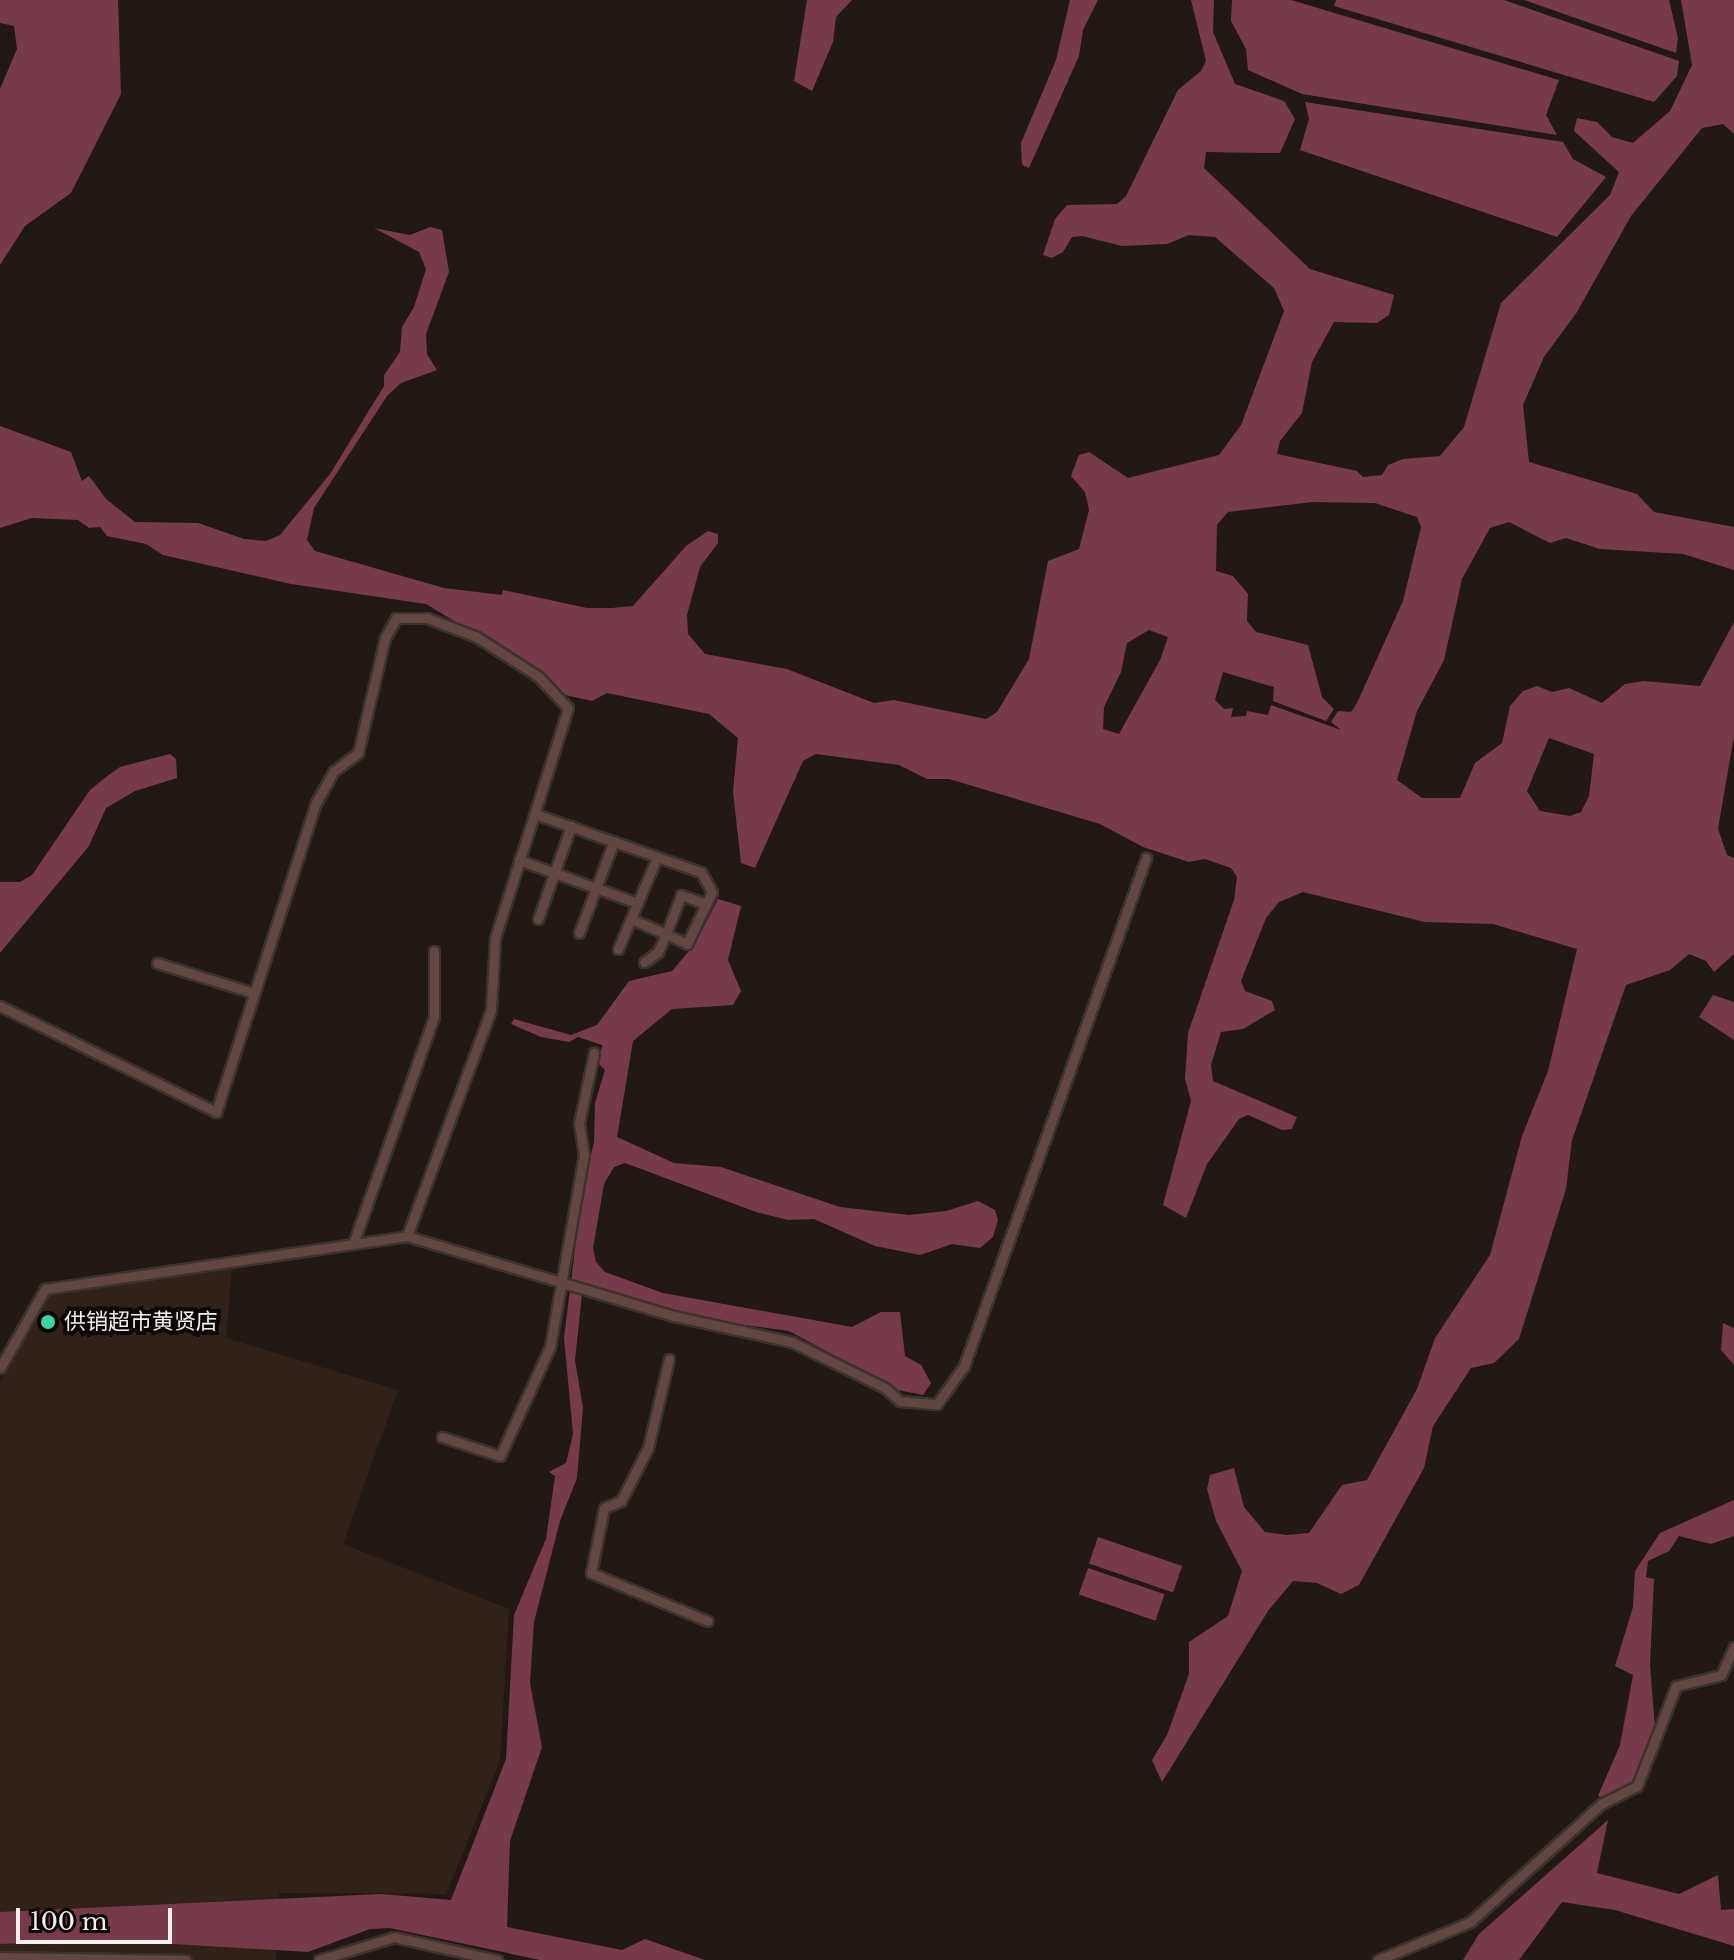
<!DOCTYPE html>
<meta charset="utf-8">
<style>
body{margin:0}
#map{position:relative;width:1734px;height:1960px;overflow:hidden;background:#231914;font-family:"Libre Baskerville","Noto Sans SC",serif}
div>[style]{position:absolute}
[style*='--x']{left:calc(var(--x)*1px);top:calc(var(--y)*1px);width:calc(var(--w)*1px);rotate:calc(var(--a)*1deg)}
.built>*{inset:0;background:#302119}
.water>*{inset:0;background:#773a4a;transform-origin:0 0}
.roads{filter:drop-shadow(2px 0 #3c332e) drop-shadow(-2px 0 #3c332e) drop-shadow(0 2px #3c332e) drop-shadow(0 -2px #3c332e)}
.minor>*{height:9px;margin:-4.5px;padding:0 4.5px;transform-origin:4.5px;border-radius:4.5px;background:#624642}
.dots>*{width:22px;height:22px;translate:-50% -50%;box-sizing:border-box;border:4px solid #090604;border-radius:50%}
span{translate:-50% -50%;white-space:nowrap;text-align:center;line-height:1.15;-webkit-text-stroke:8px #090604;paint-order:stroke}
.poi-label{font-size:22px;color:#f5eeea}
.left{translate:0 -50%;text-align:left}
.scale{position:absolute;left:16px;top:1908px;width:156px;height:36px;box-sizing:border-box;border:4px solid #f5eeea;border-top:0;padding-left:10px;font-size:24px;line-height:28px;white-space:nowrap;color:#f5eeea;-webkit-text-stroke:6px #090604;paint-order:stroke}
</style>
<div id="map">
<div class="built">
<i style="clip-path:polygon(232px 1268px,226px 1338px,398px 1390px,343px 1544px,509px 1609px,500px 1761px,446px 1894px,279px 1893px,276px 1960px,0 1960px,0 1383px,50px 1296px)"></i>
</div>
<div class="water">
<i style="clip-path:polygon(0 0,118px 0,121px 94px,71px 193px,25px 226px,0 265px,0 89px,17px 49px,14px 26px,0 23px)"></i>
<i style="clip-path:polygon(807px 0,852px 0,836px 17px,833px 42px,812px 91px,794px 81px)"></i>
<i style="clip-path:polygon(1070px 0,1098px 0,1083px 30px,1079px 56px,1029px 168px,1022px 165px,1021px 143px,1056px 60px)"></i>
<i style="clip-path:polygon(evenodd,1191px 0,1214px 0,1213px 32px,1235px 84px,1284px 101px,1295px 119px,1280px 153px,1206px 152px,1204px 168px,1310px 269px,1394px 295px,1389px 315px,1377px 323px,1334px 322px,1312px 362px,1302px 413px,1280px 441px,1277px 454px,1357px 471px,1363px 477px,1382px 475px,1388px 465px,1403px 459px,1440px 456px,1464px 427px,1501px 303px,1610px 195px,1619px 172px,1574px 131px,1577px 118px,1597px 122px,1612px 137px,1633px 143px,1670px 111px,1692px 65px,1681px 0,1734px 0,1734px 134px,1723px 124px,1702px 128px,1631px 216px,1577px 312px,1544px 357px,1523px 405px,1529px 462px,1637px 494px,1654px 512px,1734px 527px,1734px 570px,1683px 554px,1600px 549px,1566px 538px,1550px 543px,1509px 522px,1490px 528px,1462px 579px,1444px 660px,1417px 711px,1397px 780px,1422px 798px,1460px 798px,1475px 763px,1502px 743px,1510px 706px,1523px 691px,1537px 686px,1552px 692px,1569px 688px,1602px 703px,1625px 684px,1644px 681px,1700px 686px,1734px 622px,1734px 736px,1718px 829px,1727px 855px,1734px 858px,1734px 954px,1714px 972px,1706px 961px,1689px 954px,1670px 970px,1626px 985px,1572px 1140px,1566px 1189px,1519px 1339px,1494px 1363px,1471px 1368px,1433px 1426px,1424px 1468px,1359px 1585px,1341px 1594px,1317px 1583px,1293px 1581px,1268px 1611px,1162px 1782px,1152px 1760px,1167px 1735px,1189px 1674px,1189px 1642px,1228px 1616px,1242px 1571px,1216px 1521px,1207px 1489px,1210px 1475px,1234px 1468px,1244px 1507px,1265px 1532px,1287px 1535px,1309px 1533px,1342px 1485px,1367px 1480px,1417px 1389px,1435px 1338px,1490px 1255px,1522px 1136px,1548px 1071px,1577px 949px,1493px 924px,1425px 922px,1303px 892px,1279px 902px,1266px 918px,1241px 981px,1245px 991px,1272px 1001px,1275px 1010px,1243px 1029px,1221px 1032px,1211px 1065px,1213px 1081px,1297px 1117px,1292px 1129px,1282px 1130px,1248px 1115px,1239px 1119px,1207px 1164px,1186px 1218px,1163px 1205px,1191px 1101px,1185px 1079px,1188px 1033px,1234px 900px,1237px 877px,1231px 868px,1205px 859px,1189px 862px,1143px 847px,1100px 824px,949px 779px,927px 779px,899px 765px,816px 754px,803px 761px,755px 868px,741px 863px,733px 792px,738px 738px,709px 714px,607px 693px,592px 701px,561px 694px,542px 674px,426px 604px,291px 584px,163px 555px,146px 544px,107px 536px,100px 527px,89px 528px,78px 520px,32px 518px,0 528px,0 426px,71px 452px,82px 481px,89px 476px,106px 499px,135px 522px,198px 523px,244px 539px,266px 541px,280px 535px,330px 474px,384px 386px,384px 375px,400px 352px,402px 327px,414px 307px,426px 269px,419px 252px,374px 228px,410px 235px,430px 227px,442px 230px,449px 272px,426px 334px,427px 354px,437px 370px,401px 383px,387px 396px,314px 508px,307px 540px,315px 551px,444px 588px,502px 595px,503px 590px,587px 608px,612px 608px,633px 606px,686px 546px,708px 531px,718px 534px,718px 543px,700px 567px,687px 615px,688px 634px,705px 654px,787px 669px,874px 703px,894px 700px,986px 719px,997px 712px,1029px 659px,1048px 561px,1079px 549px,1089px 510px,1085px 492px,1071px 476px,1079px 455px,1089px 452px,1128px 478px,1219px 455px,1241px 425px,1284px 311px,1274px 288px,1215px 237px,1189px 235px,1167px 244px,1122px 246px,1082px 236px,1072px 237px,1063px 252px,1052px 258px,1043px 255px,1055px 219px,1067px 205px,1117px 204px,1126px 196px,1178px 90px,1201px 71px,1206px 61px,1191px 0,1313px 502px,1375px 503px,1417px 517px,1421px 527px,1403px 601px,1357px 703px,1351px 712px,1338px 711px,1331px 722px,1341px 730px,1271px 705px,1268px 715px,1247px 711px,1246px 716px,1231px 717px,1233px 708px,1224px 709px,1215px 700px,1223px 672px,1274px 687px,1273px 701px,1326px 721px,1334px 709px,1322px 697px,1308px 645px,1256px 632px,1247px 621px,1248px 594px,1233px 576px,1216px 571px,1217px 525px,1228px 512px,1313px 502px,1191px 0,1149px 630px,1168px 637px,1160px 660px,1119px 734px,1103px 729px,1104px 707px,1121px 672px,1127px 643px,1149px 630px,1191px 0,1549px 738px,1594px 754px,1589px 796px,1581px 812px,1570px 816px,1540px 811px,1527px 791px,1549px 738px)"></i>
<i style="clip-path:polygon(1232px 0,1291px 0,1559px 80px,1546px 115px,1557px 135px,1302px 94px,1248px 70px,1246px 49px,1231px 21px)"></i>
<i style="clip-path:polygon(1336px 0,1504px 0,1679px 61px,1677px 76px,1654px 102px,1334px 6px)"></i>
<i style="clip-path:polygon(1524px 0,1669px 0,1678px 38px,1676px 53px)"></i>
<i style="clip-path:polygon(1305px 102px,1563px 142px,1573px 159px,1606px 177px,1557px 237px,1300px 150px,1309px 119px)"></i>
<i style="clip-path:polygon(170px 754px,176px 759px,177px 778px,135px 791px,106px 808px,89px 846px,0 953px,0 882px,20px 882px,32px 875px,90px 790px,106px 777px,120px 767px)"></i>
<i style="clip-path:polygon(718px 899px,741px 906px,728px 960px,741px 991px,733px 1005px,672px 1009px,633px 1041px,617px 1137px,674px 1163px,721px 1167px,840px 1207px,909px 1215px,946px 1211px,978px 1201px,995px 1210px,998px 1220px,993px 1237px,980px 1248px,952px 1244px,920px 1255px,875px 1246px,814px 1219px,788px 1220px,756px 1212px,625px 1163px,614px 1167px,604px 1184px,593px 1248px,596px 1262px,605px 1272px,663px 1293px,852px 1327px,881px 1312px,900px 1312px,905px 1356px,921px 1365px,931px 1383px,923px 1395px,898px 1390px,789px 1331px,708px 1320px,586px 1288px,582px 1294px,575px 1360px,583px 1408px,577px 1478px,560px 1521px,534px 1622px,530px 1683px,542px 1747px,510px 1841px,507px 1927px,622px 1950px,645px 1939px,705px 1960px,540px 1960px,390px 1928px,370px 1929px,308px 1952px,108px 1940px,0 1944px,0 1912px,381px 1894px,451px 1900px,506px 1759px,514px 1615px,546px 1539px,555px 1476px,549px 1472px,566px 1463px,573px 1434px,564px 1338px,582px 1193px,594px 1142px,595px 1103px,605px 1070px,599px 1064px,602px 1045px,578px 1037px,569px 1042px,541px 1037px,511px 1024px,514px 1019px,571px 1035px,597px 1025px,629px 981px,672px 971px,695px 944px)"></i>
<i style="clip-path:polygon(1713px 995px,1734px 1002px,1734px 1040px,1699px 1017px)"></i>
<i style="clip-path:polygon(1723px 1323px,1734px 1328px,1734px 1365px,1721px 1350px)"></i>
<i style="clip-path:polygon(1734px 1500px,1734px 1536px,1711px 1544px,1679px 1536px,1669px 1551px,1648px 1561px,1646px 1577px,1654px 1579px,1650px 1665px,1655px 1727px,1632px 1783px,1611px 1799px,1598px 1796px,1620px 1745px,1633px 1675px,1615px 1666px,1633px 1607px,1635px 1571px,1660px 1533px)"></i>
<i style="left:1098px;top:1537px;width:89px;height:28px;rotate:19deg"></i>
<i style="left:1088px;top:1568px;width:81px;height:28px;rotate:19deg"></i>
<i style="clip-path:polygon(1608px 1820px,1597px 1873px,1679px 1894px,1718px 1875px,1721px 1910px,1734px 1909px,1734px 1946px,1615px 1910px,1562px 1902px,1519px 1960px,1463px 1960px,1479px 1934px)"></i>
</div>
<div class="roads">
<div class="minor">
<i style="--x:535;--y:814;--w:176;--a:19.3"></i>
<i style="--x:701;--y:872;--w:23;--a:61"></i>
<i style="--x:712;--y:892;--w:13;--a:117"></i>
<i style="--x:519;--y:860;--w:126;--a:20"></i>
<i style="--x:538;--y:919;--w:99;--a:-70.5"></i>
<i style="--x:631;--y:919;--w:38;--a:23"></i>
<i style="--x:666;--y:934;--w:23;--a:25"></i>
<i style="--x:687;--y:944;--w:44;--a:-64.6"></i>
<i style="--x:706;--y:904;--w:27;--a:-160"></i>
<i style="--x:681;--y:895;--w:42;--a:111"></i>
<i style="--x:666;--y:934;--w:20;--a:114"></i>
<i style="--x:658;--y:952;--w:17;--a:144"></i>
<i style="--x:579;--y:933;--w:98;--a:-69.2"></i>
<i style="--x:618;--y:949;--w:100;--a:-67"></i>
<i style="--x:157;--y:963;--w:102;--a:17.2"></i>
<i style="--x:0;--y:1006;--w:241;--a:26.1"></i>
<i style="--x:216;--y:1112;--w:325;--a:-72.1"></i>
<i style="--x:316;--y:803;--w:37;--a:-61"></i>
<i style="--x:334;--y:771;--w:30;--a:-37"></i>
<i style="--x:358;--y:753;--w:118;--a:-76.8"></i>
<i style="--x:385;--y:638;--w:23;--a:-61"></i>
<i style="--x:396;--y:618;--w:31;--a:0"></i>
<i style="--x:427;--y:618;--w:53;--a:20.8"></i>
<i style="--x:477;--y:637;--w:74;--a:32.8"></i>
<i style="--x:539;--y:677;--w:42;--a:46.9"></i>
<i style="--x:568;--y:708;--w:241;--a:107.6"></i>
<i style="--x:495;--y:938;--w:72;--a:93.2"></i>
<i style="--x:491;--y:1010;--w:241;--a:110.4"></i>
<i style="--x:353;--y:1244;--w:241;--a:-70.4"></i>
<i style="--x:434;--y:1017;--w:66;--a:-90"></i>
<i style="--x:669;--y:1359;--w:91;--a:103.3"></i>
<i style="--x:648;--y:1448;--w:59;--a:117"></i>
<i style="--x:621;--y:1501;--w:18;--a:158"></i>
<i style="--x:604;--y:1508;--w:66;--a:101.3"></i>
<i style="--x:591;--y:1573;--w:126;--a:22.3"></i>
<i style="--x:0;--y:1368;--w:91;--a:-60.3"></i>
<i style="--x:45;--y:1289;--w:366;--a:-8.3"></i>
<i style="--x:407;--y:1236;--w:279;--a:16.7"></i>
<i style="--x:674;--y:1316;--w:121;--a:12.4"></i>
<i style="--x:792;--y:1342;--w:104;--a:26.3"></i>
<i style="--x:885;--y:1388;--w:20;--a:41"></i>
<i style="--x:900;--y:1401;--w:37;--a:5"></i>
<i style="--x:937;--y:1404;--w:47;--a:-54.6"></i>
<i style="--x:964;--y:1366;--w:540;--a:-70.29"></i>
<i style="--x:442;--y:1437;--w:61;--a:18.1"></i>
<i style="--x:500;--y:1456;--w:120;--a:-65.4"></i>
<i style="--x:550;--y:1347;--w:195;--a:-80"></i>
<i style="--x:584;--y:1155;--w:32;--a:-99"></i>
<i style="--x:579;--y:1123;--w:72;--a:-77.9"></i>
<i style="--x:0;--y:1957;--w:186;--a:0.9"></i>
<i style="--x:319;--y:1960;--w:78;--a:-17"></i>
<i style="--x:394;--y:1937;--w:106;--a:12.6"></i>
<i style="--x:1378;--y:1960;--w:100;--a:-22.4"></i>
<i style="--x:1470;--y:1922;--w:176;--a:-42"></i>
<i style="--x:1601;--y:1804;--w:40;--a:-26.6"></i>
<i style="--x:1637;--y:1786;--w:107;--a:-68.7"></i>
<i style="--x:1676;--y:1686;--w:46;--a:-13.7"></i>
<i style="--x:1721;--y:1675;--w:31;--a:-65"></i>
</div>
</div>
<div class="dots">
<i style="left:48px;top:1322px;background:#3ad4a5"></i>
</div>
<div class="poi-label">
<span class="left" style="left:64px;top:1322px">供销超市黄贤店</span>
</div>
<div class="scale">100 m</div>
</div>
